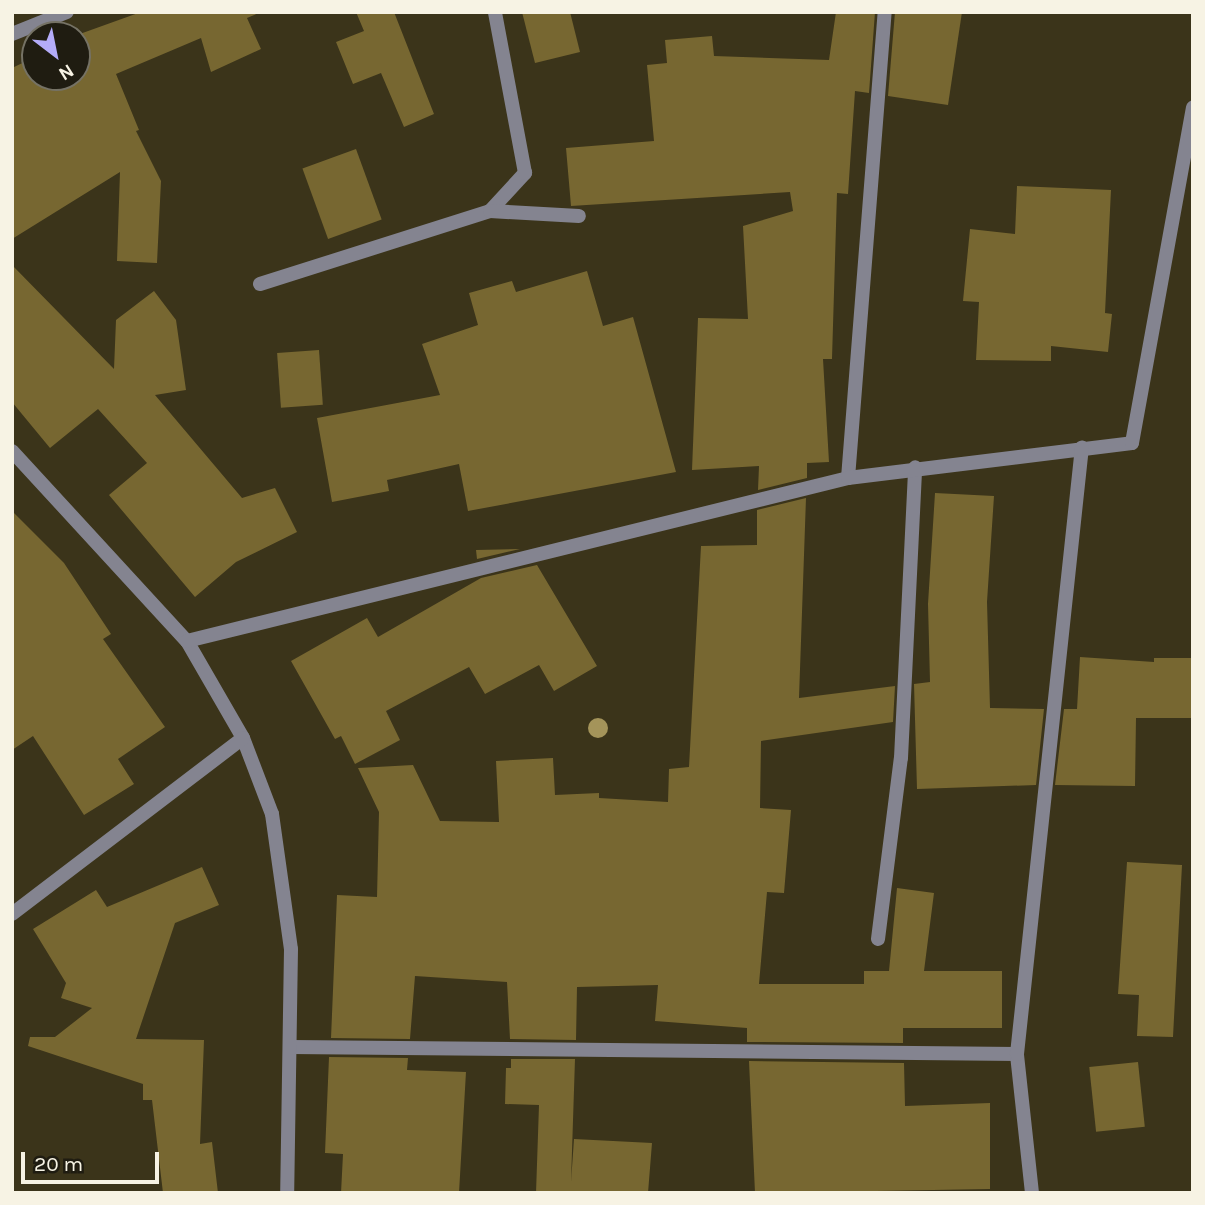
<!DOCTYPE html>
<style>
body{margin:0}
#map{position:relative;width:1205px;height:1205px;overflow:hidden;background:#3b341a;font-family:Karla,sans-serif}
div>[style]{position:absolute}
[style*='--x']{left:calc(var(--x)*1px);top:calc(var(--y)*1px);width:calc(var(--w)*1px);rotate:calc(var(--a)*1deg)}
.building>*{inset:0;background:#776731;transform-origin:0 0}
.lane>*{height:14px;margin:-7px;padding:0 7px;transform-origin:7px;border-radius:7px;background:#848490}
.street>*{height:14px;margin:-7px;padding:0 7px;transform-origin:7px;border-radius:7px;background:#848490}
.trees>*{width:20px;height:20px;margin:-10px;border-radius:50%;background:#a4945a}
span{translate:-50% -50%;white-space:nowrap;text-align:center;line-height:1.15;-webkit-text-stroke:5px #1f1c11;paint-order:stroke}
.frame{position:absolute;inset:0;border:14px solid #f7f3e4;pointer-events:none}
.north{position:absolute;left:21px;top:21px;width:70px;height:70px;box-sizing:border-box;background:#1f1c11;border:2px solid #757265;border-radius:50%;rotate:148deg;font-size:19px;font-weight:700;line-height:28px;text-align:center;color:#f7f3e4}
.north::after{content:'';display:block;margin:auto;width:24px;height:32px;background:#b4acf9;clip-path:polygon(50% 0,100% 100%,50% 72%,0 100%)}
.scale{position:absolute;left:21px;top:1152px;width:138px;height:32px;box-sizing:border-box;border:4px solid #f7f3e4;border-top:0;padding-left:9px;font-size:21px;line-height:24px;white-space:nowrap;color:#f7f3e4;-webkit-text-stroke:5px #1f1c11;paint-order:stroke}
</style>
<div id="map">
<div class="building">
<i style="clip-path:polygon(141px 12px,261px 12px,247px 18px,261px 49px,211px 72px,201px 38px,116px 74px,139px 130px,136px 131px,161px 181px,157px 263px,117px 261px,120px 172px,12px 239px,12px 68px,35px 57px,35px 77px,77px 77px,77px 35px)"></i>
<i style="clip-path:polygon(356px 12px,394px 12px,434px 114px,404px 127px,381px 73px,353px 84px,336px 42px,364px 31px)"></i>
<i style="clip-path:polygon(522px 12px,570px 12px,580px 52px,535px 63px)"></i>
<i style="clip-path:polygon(836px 12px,875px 12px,869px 93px,855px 91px,848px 194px,837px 193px,832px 359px,823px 359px,829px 462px,807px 463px,807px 478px,758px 490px,759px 466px,692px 470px,698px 318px,748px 319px,743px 226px,793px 211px,790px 192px,571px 206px,566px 148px,654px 141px,647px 65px,667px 63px,665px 40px,712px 36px,714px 56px,829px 60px)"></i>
<i style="clip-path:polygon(895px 12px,962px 12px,948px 105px,888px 96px)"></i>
<i style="left:356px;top:149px;width:75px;height:57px;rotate:70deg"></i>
<i style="clip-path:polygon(1017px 186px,1111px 190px,1105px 313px,1112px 314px,1108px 352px,1051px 346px,1051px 361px,976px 360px,979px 302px,963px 301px,970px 229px,1015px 234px)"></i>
<i style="clip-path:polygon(12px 265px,114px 369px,116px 320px,154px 291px,176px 320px,186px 390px,155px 395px,242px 498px,275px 488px,297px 532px,236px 562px,195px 597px,109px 495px,147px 463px,98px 409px,50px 448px,12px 402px)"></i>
<i style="clip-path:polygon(587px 271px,603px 326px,633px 317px,676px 472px,468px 511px,459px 464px,387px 480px,389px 491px,332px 502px,317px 418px,440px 395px,422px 344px,478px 325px,469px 293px,512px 281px,516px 292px)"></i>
<i style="left:319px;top:350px;width:55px;height:42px;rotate:86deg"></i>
<i style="clip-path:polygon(935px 493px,994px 496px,987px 602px,990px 708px,1044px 709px,1036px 785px,917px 789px,914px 684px,930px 682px,928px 604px)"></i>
<i style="clip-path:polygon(806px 498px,799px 698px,895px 686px,893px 722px,761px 741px,760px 808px,791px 810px,784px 893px,767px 892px,759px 984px,864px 984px,864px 971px,889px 971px,897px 888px,934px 893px,924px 971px,1002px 971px,1002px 1028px,903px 1028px,903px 1043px,747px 1042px,747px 1028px,655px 1021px,658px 985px,577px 987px,576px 1040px,510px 1039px,507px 982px,415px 976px,410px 1039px,331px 1038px,337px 895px,377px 897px,379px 812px,358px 768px,413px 765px,440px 821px,499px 822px,496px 761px,553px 758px,555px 795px,599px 793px,599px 798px,668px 802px,669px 769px,689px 767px,701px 546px,757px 545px,757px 510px)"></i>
<i style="clip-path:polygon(12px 511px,64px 563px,111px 634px,103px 639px,165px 727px,118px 759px,134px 784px,84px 815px,33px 736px,12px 750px)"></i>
<i style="clip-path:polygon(520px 549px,477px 559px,476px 550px)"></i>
<i style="clip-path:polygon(537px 565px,597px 666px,554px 691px,539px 665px,485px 694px,469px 667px,386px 711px,400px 740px,355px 764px,341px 736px,335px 739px,291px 661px,367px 618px,378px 637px,481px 578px)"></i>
<i style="clip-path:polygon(1080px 657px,1154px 662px,1154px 658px,1193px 658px,1193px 718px,1136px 718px,1135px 786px,1055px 785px,1064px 709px,1077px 709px)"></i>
<i style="clip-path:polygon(1127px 862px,1182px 865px,1173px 1037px,1137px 1036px,1139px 995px,1118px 994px)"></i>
<i style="clip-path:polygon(202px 867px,219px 905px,175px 923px,136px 1039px,204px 1040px,200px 1144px,212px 1142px,218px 1193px,163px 1193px,152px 1100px,143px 1100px,143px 1084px,28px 1046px,30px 1037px,55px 1037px,92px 1008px,61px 998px,66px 983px,33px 929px,96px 890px,107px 907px)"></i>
<i style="clip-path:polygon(329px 1057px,408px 1058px,407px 1070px,466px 1072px,459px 1193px,341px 1193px,343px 1154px,325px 1153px)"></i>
<i style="clip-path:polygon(511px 1059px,575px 1059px,571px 1182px,574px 1139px,652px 1143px,648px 1193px,536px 1193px,539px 1105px,505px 1104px,506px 1068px,511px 1068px)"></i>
<i style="clip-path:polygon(749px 1061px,904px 1063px,905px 1106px,990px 1103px,990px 1189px,755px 1193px)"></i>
<i style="left:1138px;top:1062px;width:65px;height:49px;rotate:84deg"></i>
</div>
<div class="lane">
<i style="--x:260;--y:284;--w:241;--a:-17.6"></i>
<i style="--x:490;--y:211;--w:52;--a:-47.4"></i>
<i style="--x:525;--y:173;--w:164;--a:-100.6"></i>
<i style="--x:848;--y:478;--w:467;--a:-85.5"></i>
<i style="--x:878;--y:939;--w:182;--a:-82.8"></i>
<i style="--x:901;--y:758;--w:291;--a:-87.2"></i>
<i style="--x:290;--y:1047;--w:727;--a:0.55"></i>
</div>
<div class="street">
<i style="--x:12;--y:34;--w:59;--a:-21.8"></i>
<i style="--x:490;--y:211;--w:89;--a:3.2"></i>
<i style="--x:12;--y:451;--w:258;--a:47.4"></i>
<i style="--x:187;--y:641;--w:112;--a:60"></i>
<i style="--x:243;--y:738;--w:81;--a:69.1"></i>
<i style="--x:272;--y:814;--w:136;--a:82"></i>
<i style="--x:291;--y:949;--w:244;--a:90.9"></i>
<i style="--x:187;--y:641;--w:681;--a:-13.85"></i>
<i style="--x:848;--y:478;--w:286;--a:-7"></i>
<i style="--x:1132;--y:443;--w:341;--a:-79.7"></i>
<i style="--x:12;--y:914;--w:290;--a:-37.3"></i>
<i style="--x:1032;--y:1193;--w:140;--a:-96.2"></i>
<i style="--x:1017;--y:1054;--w:610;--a:-83.89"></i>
</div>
<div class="trees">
<i style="left:598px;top:728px"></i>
</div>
<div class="frame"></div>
<div class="north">N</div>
<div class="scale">20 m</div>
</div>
